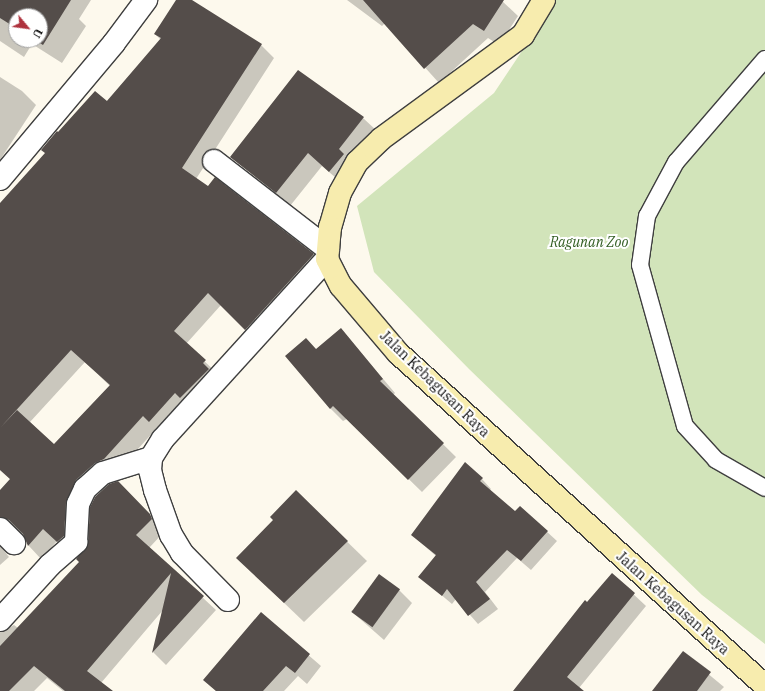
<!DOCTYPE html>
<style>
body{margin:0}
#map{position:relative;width:765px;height:691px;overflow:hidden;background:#fdf9ed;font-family:"IBM Plex Serif",serif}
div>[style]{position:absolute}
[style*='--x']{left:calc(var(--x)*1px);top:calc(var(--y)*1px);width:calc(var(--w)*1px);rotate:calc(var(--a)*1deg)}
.green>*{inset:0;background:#d2e4ba}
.shadow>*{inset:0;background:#0003}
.building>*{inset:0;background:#544d4a;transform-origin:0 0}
.roads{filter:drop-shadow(1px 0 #3f3f3f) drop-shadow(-1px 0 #3f3f3f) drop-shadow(0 1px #3f3f3f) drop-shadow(0 -1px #3f3f3f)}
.service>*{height:16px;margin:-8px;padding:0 8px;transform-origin:8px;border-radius:8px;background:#fff}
.minor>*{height:22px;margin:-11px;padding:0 11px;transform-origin:11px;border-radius:11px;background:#fff}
.secondary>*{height:22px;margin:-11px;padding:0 11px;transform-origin:11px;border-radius:11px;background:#f7ecae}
span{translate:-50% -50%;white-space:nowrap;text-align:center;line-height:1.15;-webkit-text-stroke:4px #fff;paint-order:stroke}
.park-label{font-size:14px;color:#325d23;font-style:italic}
.street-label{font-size:14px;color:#0c0c0c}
.north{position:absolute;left:8px;top:8px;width:40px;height:40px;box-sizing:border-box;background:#fff;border:1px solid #9e9e9e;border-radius:50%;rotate:119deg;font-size:11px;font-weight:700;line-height:16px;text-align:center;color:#0c0c0c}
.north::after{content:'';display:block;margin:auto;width:14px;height:18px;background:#ae323d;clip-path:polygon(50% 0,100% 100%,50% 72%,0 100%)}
</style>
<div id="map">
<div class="green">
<i style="clip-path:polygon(556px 0,765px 0,765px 644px,702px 595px,469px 369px,374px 272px,357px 206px,494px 93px)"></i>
</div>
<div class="shadow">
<i style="clip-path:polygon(evenodd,0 0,91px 0,79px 19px,86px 26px,62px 63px,32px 44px,24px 57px,0 41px,0 0,16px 16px,40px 16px,40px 40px,16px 40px,16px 16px)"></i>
<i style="clip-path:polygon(evenodd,177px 0,191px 0,261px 45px,274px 58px,196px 179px,208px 188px,215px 179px,314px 255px,327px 268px,258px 343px,221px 305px,186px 344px,218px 374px,162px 434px,157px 428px,117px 472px,89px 493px,71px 554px,57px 541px,41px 559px,29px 546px,23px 533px,10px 530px,0 539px,1px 547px,9px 557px,0 565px,0 491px,11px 480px,0 470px,0 221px,161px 40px,155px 34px,177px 0,85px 362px,110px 386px,54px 445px,30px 422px,85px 362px)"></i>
<i style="clip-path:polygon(347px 0,501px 0,518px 16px,499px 45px,488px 38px,439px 83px,385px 23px,382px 26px)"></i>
<i style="clip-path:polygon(0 77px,22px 91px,36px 105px,0 160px)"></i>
<i style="clip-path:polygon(363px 118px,377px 131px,343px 184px,322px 166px,290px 206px,231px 157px)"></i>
<i style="clip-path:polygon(341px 329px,395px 393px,393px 395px,456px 457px,422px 492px,347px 419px,343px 421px,330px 408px,317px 350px)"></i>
<i style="clip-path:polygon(482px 479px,491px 489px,490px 490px,515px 513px,520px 507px,557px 541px,531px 570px,517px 558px,485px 592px,498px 609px,478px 624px,456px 599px,452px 604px,420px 577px,436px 556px,412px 535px)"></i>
<i style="clip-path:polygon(118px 482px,163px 528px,164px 532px,149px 548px,216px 610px,166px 665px,153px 652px,163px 610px,101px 683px,109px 691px,63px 691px,47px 678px,34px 691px,0 691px,0 607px,1px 632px,14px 625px,18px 628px,80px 562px)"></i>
<i style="clip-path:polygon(296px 492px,367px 561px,304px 622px,257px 577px)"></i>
<i style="clip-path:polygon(612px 574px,646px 606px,579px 688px,581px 691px,515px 691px)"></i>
<i style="clip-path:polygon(399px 590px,412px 603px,384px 640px,351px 611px)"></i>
<i style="clip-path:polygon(261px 614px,321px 666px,307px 684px,298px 676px,284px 691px,216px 691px,204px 680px)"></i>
<i style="clip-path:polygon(683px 653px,724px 687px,720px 691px,653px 691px)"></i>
</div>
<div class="building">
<i style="clip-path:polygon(0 0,71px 0,43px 45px,35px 40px,40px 40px,40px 16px,16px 16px,16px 28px,0 18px)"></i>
<i style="clip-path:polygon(176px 0,192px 0,262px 44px,182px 168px,208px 186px,215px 177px,314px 254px,245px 330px,208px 293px,174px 331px,206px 360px,203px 363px,209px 369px,180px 398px,175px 393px,149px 422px,143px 416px,104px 459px,95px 463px,76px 480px,66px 503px,64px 536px,57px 542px,43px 529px,28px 546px,23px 534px,9px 520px,0 517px,0 490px,10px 479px,0 470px,0 428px,17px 410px,54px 444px,110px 385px,71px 350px,0 428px,0 203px,45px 153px,41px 150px,57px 131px,58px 132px,95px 91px,107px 101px,161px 38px,154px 34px)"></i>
<i style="clip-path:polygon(363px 0,504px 0,484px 31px,473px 24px,424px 69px)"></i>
<i style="clip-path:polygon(298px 70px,364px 117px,339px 149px,344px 154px,329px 172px,308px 153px,276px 193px,230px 157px)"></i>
<i style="clip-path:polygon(341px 328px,383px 379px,380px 381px,444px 443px,408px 480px,333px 406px,330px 409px,285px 356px,306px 338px,316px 349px)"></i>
<i style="clip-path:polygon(465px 462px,483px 478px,480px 481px,515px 511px,520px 506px,548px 531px,521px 561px,507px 550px,476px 582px,490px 599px,468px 616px,447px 589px,442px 596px,418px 577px,436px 555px,411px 535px)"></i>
<i style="clip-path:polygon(118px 481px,150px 514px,152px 519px,136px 535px,204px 596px,152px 653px,171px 573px,87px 671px,113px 691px,65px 691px,34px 666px,9px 691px,0 691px,0 646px,79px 562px,76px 559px,88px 543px,90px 507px,95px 497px,109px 484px)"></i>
<i style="clip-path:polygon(296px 490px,348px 541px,284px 603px,236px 558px,273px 520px,270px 517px)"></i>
<i style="clip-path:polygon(612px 573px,635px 593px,567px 677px,584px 691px,513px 691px,585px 600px,587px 602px)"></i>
<i style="left:379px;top:574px;width:26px;height:47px;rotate:36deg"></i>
<i style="clip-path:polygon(261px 612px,310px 654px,295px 673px,286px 666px,263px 691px,216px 691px,203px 680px)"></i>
<i style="clip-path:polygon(683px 651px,711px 672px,697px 691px,652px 691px)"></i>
</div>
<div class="roads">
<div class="service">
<i style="--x:765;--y:59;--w:136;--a:130.8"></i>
<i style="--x:676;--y:162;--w:61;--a:118.2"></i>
<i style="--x:647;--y:216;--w:49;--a:98.1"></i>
<i style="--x:640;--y:265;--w:167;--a:74.4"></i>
<i style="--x:685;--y:426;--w:46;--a:47.6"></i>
<i style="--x:716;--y:460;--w:56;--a:29.7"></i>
</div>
<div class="minor">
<i style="--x:214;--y:161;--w:144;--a:37.7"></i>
<i style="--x:0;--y:179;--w:177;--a:-50"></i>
<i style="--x:114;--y:43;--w:54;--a:-53.3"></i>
<i style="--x:0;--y:529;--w:20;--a:45"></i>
<i style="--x:228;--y:600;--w:66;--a:-134.4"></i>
<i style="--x:182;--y:553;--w:21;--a:-121"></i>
<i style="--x:171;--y:535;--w:48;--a:-109.6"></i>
<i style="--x:155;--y:490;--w:21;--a:-104"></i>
<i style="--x:150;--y:470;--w:12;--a:-85"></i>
<i style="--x:151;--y:458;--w:22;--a:-58"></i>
<i style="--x:163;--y:439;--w:244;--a:-47.7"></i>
<i style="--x:0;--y:620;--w:74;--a:-47.7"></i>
<i style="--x:50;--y:565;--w:35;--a:-41"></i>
<i style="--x:76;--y:542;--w:38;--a:-87"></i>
<i style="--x:78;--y:504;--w:17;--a:-65"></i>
<i style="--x:85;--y:489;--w:24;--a:-42"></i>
<i style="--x:103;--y:473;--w:50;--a:-17.4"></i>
</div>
<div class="secondary">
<i style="--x:544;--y:0;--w:41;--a:121"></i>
<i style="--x:523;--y:35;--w:176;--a:143.8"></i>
<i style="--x:381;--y:139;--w:33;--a:136"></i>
<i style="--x:357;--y:162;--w:35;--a:119"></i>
<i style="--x:340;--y:193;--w:35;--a:106"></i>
<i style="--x:330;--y:227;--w:32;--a:95"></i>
<i style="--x:327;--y:259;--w:30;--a:63"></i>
<i style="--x:341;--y:286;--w:88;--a:49.6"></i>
<i style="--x:398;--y:353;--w:496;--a:42.2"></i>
</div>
</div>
<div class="park-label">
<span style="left:589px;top:242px">Ragunan Zoo</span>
</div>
<div class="street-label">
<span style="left:435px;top:384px;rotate:44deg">Jalan Kebagusan Raya</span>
<span style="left:673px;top:603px;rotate:42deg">Jalan Kebagusan Raya</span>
</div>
<div class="north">U</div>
</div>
